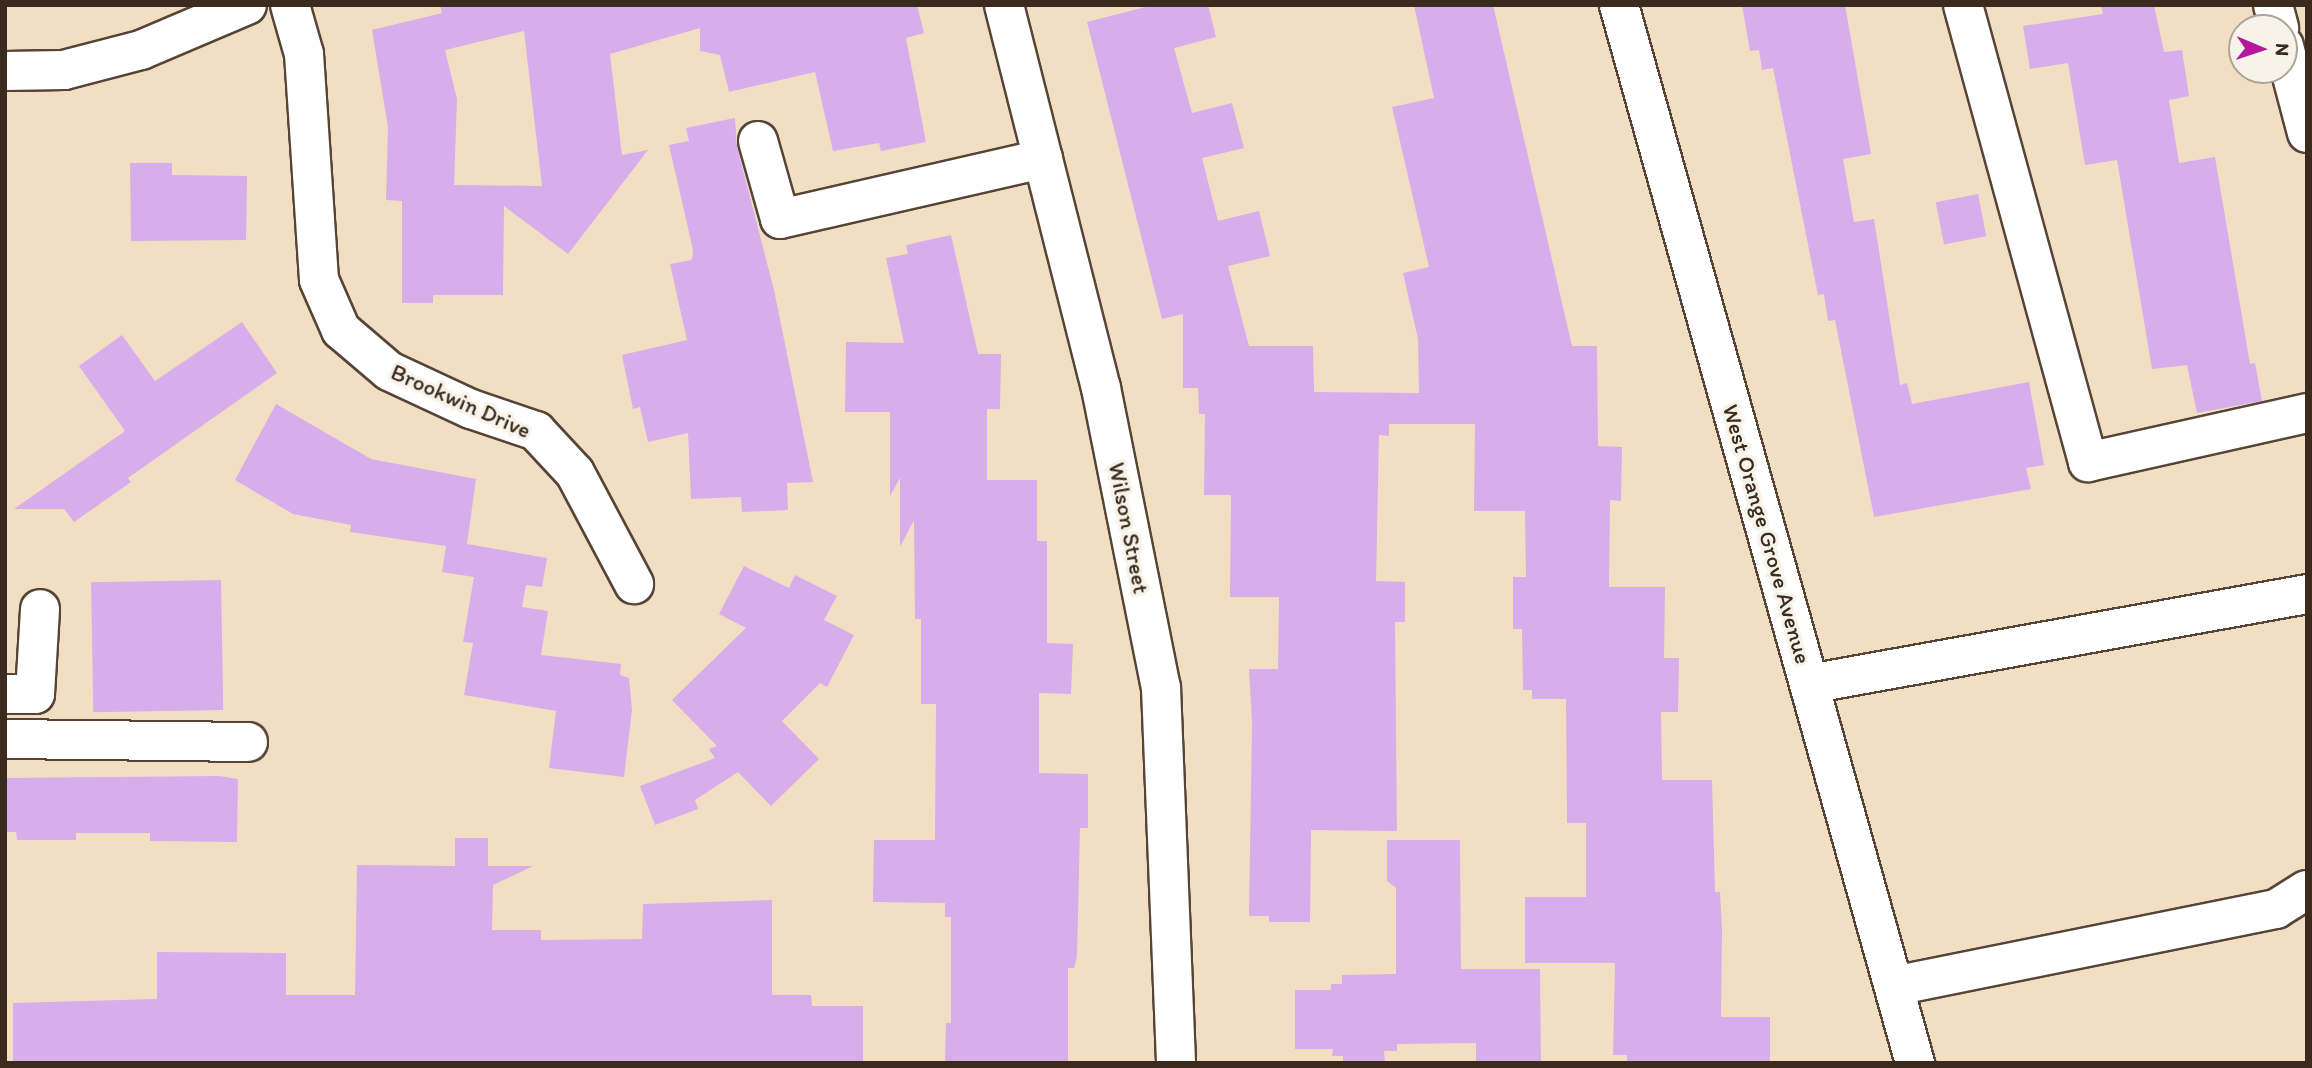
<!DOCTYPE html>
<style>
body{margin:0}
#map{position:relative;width:2312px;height:1068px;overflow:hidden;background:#f2dfc3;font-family:Itim,sans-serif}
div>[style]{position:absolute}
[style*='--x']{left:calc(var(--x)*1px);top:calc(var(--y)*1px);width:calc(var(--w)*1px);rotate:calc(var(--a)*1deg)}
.building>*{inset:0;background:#d7adec;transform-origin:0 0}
.roads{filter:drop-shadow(2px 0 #564537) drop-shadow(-2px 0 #564537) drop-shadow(0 2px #564537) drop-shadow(0 -2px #564537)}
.minor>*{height:38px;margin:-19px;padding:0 19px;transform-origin:19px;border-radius:19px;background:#fff}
span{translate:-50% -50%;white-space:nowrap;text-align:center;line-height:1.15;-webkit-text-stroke:7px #f7f3e8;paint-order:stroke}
.street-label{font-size:23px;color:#3b2a1e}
.frame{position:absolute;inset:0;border:7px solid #3b2a1e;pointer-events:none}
.north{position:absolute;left:2228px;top:14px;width:70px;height:70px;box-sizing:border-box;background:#f7f3e8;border:2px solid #aca397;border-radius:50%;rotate:92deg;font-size:19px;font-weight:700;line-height:28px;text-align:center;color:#3b2a1e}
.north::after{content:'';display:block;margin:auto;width:24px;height:32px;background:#b5179e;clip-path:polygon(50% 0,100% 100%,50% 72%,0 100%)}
</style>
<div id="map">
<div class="building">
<i style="clip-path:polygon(evenodd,440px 5px,917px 5px,924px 33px,906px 38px,926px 142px,881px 151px,879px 143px,833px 151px,815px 72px,729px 92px,720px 55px,700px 51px,700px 28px,610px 54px,622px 155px,648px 150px,568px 254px,504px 206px,503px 295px,433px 295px,433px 303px,402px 303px,402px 201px,386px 200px,388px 127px,372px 30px,442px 13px,440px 5px,524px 31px,542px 186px,454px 185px,457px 99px,445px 50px,524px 31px)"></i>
<i style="clip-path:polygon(1153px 5px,1208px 5px,1216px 37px,1174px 48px,1192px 113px,1232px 103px,1244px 148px,1202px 158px,1218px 221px,1259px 211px,1270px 256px,1228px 266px,1249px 346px,1313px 346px,1314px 392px,1419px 393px,1418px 339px,1403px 273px,1429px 267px,1392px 107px,1434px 98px,1414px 5px,1493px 5px,1572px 346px,1597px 346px,1598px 446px,1622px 447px,1621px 501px,1610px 500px,1609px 587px,1665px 587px,1664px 658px,1679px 658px,1678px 712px,1661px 712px,1662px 780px,1712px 780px,1715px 892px,1720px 892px,1722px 930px,1721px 1017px,1770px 1017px,1770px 1063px,1627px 1063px,1627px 1055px,1613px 1055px,1615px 963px,1525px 963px,1525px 897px,1586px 897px,1586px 823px,1567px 823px,1566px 699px,1532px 699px,1532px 690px,1523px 690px,1522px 629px,1513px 629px,1513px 577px,1526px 577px,1525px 511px,1474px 511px,1475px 424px,1389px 424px,1389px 436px,1379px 435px,1376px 581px,1405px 582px,1405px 622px,1395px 622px,1397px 831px,1311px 830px,1310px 922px,1269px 922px,1269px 916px,1249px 916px,1252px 723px,1249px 669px,1278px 669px,1279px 597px,1230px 597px,1231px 495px,1204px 495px,1205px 414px,1199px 414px,1198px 388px,1183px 388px,1183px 314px,1162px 319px,1087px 22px)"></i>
<i style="clip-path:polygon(1742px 5px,1845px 5px,1871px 154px,1843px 159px,1854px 222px,1874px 219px,1900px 385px,1907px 383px,1912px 404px,2029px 382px,2044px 465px,2026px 468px,2031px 489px,1874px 517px,1835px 320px,1828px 321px,1824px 294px,1818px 295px,1773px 68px,1762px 70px,1759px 50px,1750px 51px)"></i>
<i style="clip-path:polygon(2101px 5px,2154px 5px,2164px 52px,2182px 50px,2189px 96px,2169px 100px,2179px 163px,2215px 157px,2250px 364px,2255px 363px,2262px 401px,2197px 413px,2187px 365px,2152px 369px,2117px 160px,2085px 165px,2068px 63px,2030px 69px,2023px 26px,2103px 14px)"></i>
<i style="clip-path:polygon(735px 118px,737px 147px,774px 290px,813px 482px,787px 483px,788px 510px,742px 512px,741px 497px,691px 499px,688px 433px,648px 442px,640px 407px,633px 409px,622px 355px,687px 340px,670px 264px,692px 260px,693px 250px,669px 145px,689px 141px,686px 128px)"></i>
<i style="clip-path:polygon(130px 163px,172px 163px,172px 175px,247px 176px,246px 240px,131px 241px)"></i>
<i style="left:1978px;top:194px;width:43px;height:43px;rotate:79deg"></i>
<i style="clip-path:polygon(951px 235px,978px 354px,1001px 354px,1000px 409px,987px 409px,987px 480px,1037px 480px,1037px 541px,1047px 541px,1047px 643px,1073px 644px,1071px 694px,1039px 693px,1039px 773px,1088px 774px,1088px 828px,1080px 828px,1077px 957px,1074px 968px,1068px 968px,1068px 1063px,945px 1063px,946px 1023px,951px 1023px,951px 917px,945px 917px,945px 903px,873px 902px,874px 840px,935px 840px,936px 704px,921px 704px,921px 619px,915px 619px,914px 520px,900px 547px,900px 478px,890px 496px,890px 412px,845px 412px,846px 342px,904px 343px,886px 258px,908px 254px,906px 245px)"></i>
<i style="clip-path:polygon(242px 322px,277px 373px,128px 478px,131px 482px,74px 522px,64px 509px,14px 509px,125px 431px,79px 366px,122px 335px,155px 381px)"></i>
<i style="clip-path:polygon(276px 404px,371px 459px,476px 479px,467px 544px,547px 558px,542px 587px,526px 585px,522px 607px,548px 611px,541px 655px,621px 664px,620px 675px,629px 678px,632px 710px,624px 777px,549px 768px,556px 711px,464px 695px,473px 643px,463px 642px,474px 577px,442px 572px,446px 546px,350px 532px,351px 525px,293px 514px,235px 480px)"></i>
<i style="clip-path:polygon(744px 566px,789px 588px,795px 575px,837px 596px,824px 620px,854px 635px,827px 687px,820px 683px,782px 721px,819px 759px,771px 806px,738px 772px,695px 800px,698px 809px,655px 825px,640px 786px,715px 758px,709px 749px,717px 746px,672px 700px,746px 628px,719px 614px)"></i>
<i style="left:221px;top:580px;width:130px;height:130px;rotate:89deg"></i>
<i style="clip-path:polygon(219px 776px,238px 779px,237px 842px,150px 841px,150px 833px,76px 833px,76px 840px,17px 840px,16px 832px,5px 832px,5px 778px)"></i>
<i style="clip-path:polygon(455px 838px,488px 838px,488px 866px,533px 866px,493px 885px,492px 930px,541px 930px,541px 940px,642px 939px,643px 904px,772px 900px,772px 995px,811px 995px,812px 1006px,863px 1006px,863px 1063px,13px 1063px,13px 1003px,157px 999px,157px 952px,286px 953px,286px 995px,355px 995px,357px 865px,455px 866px)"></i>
<i style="clip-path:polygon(1387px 840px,1460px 840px,1461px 969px,1540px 969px,1541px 1063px,1476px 1063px,1476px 1043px,1397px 1044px,1397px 1051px,1384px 1051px,1385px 1063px,1343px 1063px,1343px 1056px,1332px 1056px,1333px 1049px,1295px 1049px,1295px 990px,1331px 990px,1331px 984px,1342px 984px,1342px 975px,1396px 974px,1396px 888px,1387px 881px)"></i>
</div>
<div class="roads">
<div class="minor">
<i style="--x:290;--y:5;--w:51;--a:74.1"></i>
<i style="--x:304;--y:54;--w:226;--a:86.2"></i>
<i style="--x:319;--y:280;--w:55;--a:66.3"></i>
<i style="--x:341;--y:330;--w:63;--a:40.5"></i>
<i style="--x:389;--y:371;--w:90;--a:24.9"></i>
<i style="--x:471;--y:409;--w:69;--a:18.7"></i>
<i style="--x:536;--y:431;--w:57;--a:47.1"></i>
<i style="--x:575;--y:473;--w:126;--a:62"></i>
<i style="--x:1004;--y:5;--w:395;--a:75.8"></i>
<i style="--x:1101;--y:388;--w:306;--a:78.7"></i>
<i style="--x:1161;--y:688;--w:375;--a:87.7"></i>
<i style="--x:1619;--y:5;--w:1099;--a:74.37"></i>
<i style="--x:1963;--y:5;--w:474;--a:74.7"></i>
<i style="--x:2088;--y:462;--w:224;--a:-12.6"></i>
<i style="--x:2273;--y:5;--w:24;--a:75"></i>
<i style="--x:2284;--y:46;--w:90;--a:75.2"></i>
<i style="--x:5;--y:71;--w:59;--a:-1"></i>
<i style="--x:64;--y:70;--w:80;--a:-14.6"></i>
<i style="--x:141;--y:50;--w:115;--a:-23"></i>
<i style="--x:758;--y:141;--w:81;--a:74.2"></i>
<i style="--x:780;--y:219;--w:270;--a:-12.9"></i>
<i style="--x:1809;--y:684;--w:506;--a:-10.24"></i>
<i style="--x:5;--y:694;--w:30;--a:0"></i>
<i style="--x:35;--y:694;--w:85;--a:-86.6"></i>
<i style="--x:5;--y:739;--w:243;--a:0.7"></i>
<i style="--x:1894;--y:986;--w:390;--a:-11.4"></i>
<i style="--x:2276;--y:909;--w:36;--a:-32"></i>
</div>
</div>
<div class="street-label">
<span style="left:461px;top:401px;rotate:24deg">Brookwin Drive</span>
<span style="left:1129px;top:528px;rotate:79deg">Wilson Street</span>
<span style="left:1767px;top:534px;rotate:74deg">West Orange Grove Avenue</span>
</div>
<div class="frame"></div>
<div class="north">N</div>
</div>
